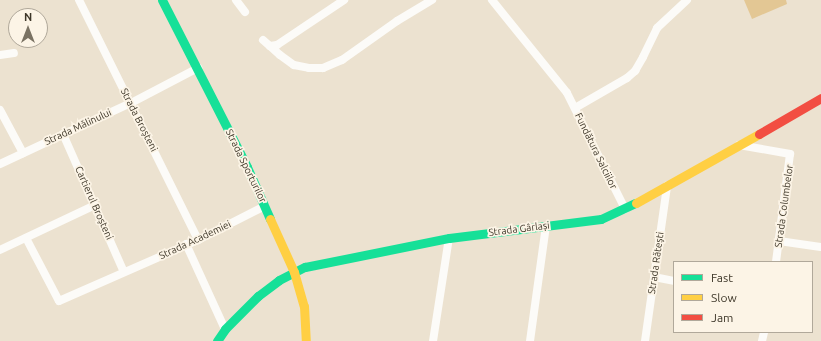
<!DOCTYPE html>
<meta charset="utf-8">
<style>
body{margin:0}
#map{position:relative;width:821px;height:341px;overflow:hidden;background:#ece2d0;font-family:Ubuntu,sans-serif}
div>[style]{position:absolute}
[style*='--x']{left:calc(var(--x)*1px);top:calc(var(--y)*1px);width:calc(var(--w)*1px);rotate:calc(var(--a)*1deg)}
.green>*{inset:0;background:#e3c794}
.street>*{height:8px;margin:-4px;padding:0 4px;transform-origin:4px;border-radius:4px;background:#fcfbf8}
.fast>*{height:9px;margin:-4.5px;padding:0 4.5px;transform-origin:4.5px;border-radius:4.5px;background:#16e098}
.slow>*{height:9px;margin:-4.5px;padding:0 4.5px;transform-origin:4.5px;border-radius:4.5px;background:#ffcf43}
.jam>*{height:9px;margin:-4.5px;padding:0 4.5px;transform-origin:4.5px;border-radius:4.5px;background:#f24e42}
span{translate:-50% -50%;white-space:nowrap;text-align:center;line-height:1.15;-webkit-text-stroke:3.5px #fcf4e6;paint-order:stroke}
.street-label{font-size:10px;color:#3d3628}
.legend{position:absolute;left:673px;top:261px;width:140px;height:72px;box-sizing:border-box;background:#fcf4e6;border:1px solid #b0a89a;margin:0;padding:5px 7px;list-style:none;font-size:12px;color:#3d3628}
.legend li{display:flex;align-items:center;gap:8px;height:20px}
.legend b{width:20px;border:1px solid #b0a89a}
.north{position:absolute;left:8px;top:8px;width:40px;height:40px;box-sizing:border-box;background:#fcf4e6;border:1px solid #b0a89a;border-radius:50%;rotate:0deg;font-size:11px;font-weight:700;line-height:16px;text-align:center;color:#3d3628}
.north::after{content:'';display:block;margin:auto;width:14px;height:18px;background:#7a7263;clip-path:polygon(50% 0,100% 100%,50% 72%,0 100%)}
</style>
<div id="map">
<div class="green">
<i style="clip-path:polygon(744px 0,786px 0,787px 4px,752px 19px)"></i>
</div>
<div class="street">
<i style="--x:79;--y:0;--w:268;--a:63.6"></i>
<i style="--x:236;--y:0;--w:15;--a:53"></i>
<i style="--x:492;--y:0;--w:119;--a:51.1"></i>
<i style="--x:567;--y:93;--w:130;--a:63.4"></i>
<i style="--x:263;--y:40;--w:9;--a:41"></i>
<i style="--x:270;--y:46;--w:7;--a:-8"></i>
<i style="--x:277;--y:45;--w:81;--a:-33.9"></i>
<i style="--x:270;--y:46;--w:13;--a:42"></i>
<i style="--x:280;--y:55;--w:17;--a:36"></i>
<i style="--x:294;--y:65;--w:15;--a:11"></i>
<i style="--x:309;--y:68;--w:14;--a:0"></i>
<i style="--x:323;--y:68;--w:21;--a:-23"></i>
<i style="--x:342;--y:60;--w:67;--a:-35.3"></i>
<i style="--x:397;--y:21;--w:41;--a:-31"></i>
<i style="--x:0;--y:55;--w:14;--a:-8"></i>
<i style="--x:575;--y:108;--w:60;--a:-30"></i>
<i style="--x:627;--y:78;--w:11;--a:-41"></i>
<i style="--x:635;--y:71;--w:16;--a:-60"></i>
<i style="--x:643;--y:57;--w:32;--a:-64"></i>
<i style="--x:657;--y:28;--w:41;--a:-43"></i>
<i style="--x:0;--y:110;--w:49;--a:61.9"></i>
<i style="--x:63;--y:134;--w:151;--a:66.2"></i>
<i style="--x:739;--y:145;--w:52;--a:10"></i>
<i style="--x:790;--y:154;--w:109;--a:97.4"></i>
<i style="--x:0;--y:164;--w:145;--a:-25"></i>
<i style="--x:131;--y:103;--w:76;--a:-27.6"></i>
<i style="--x:26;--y:238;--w:71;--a:62.4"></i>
<i style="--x:59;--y:301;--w:152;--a:-23.7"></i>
<i style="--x:198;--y:240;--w:75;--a:-26.9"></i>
<i style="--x:779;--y:241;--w:42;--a:8.1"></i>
<i style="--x:186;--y:244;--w:94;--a:65.4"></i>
<i style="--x:0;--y:250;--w:105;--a:-25.3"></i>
<i style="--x:654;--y:277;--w:20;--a:11"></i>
<i style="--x:433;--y:341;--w:104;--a:-81.2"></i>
<i style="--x:530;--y:341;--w:116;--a:-82.1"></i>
<i style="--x:645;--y:341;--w:157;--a:-81.9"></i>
<i style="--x:762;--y:341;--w:9;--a:-77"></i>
</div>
<div class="fast">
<i style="--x:162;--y:0;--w:187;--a:63"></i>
<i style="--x:247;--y:167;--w:57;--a:66.1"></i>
<i style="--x:217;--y:341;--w:14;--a:-56"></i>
<i style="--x:225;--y:329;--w:47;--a:-45"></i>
<i style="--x:258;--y:296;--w:26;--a:-37"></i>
<i style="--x:279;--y:280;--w:29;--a:-27"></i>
<i style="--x:305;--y:267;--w:147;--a:-11.4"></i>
<i style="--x:449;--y:238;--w:153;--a:-7.1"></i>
<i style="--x:601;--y:219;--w:38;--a:-25"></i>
</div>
<div class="slow">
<i style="--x:636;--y:203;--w:141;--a:-29.3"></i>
<i style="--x:270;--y:219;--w:58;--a:65.6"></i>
<i style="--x:294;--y:272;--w:35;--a:74"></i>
<i style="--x:304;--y:306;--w:35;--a:87"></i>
</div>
<div class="jam">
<i style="--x:759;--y:134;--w:72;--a:-30.1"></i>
</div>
<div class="street-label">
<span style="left:139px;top:120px;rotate:63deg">Strada Broșteni</span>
<span style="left:78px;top:127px;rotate:-25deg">Strada Mălinului</span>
<span style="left:596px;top:151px;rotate:64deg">Fundătura Salciilor</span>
<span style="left:246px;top:166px;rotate:64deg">Strada Sporturilor</span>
<span style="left:94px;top:203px;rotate:66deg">Cartierul Broșteni</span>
<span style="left:784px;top:206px;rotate:-82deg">Strada Columbelor</span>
<span style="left:519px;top:229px;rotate:-7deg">Strada Gârlași</span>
<span style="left:195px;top:240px;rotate:-25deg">Strada Academiei</span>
<span style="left:656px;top:263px;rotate:-82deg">Strada Rătești</span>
</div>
<ul class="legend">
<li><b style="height:5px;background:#16e098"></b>Fast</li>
<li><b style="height:5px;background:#ffcf43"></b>Slow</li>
<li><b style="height:5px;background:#f24e42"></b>Jam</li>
</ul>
<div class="north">N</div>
</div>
